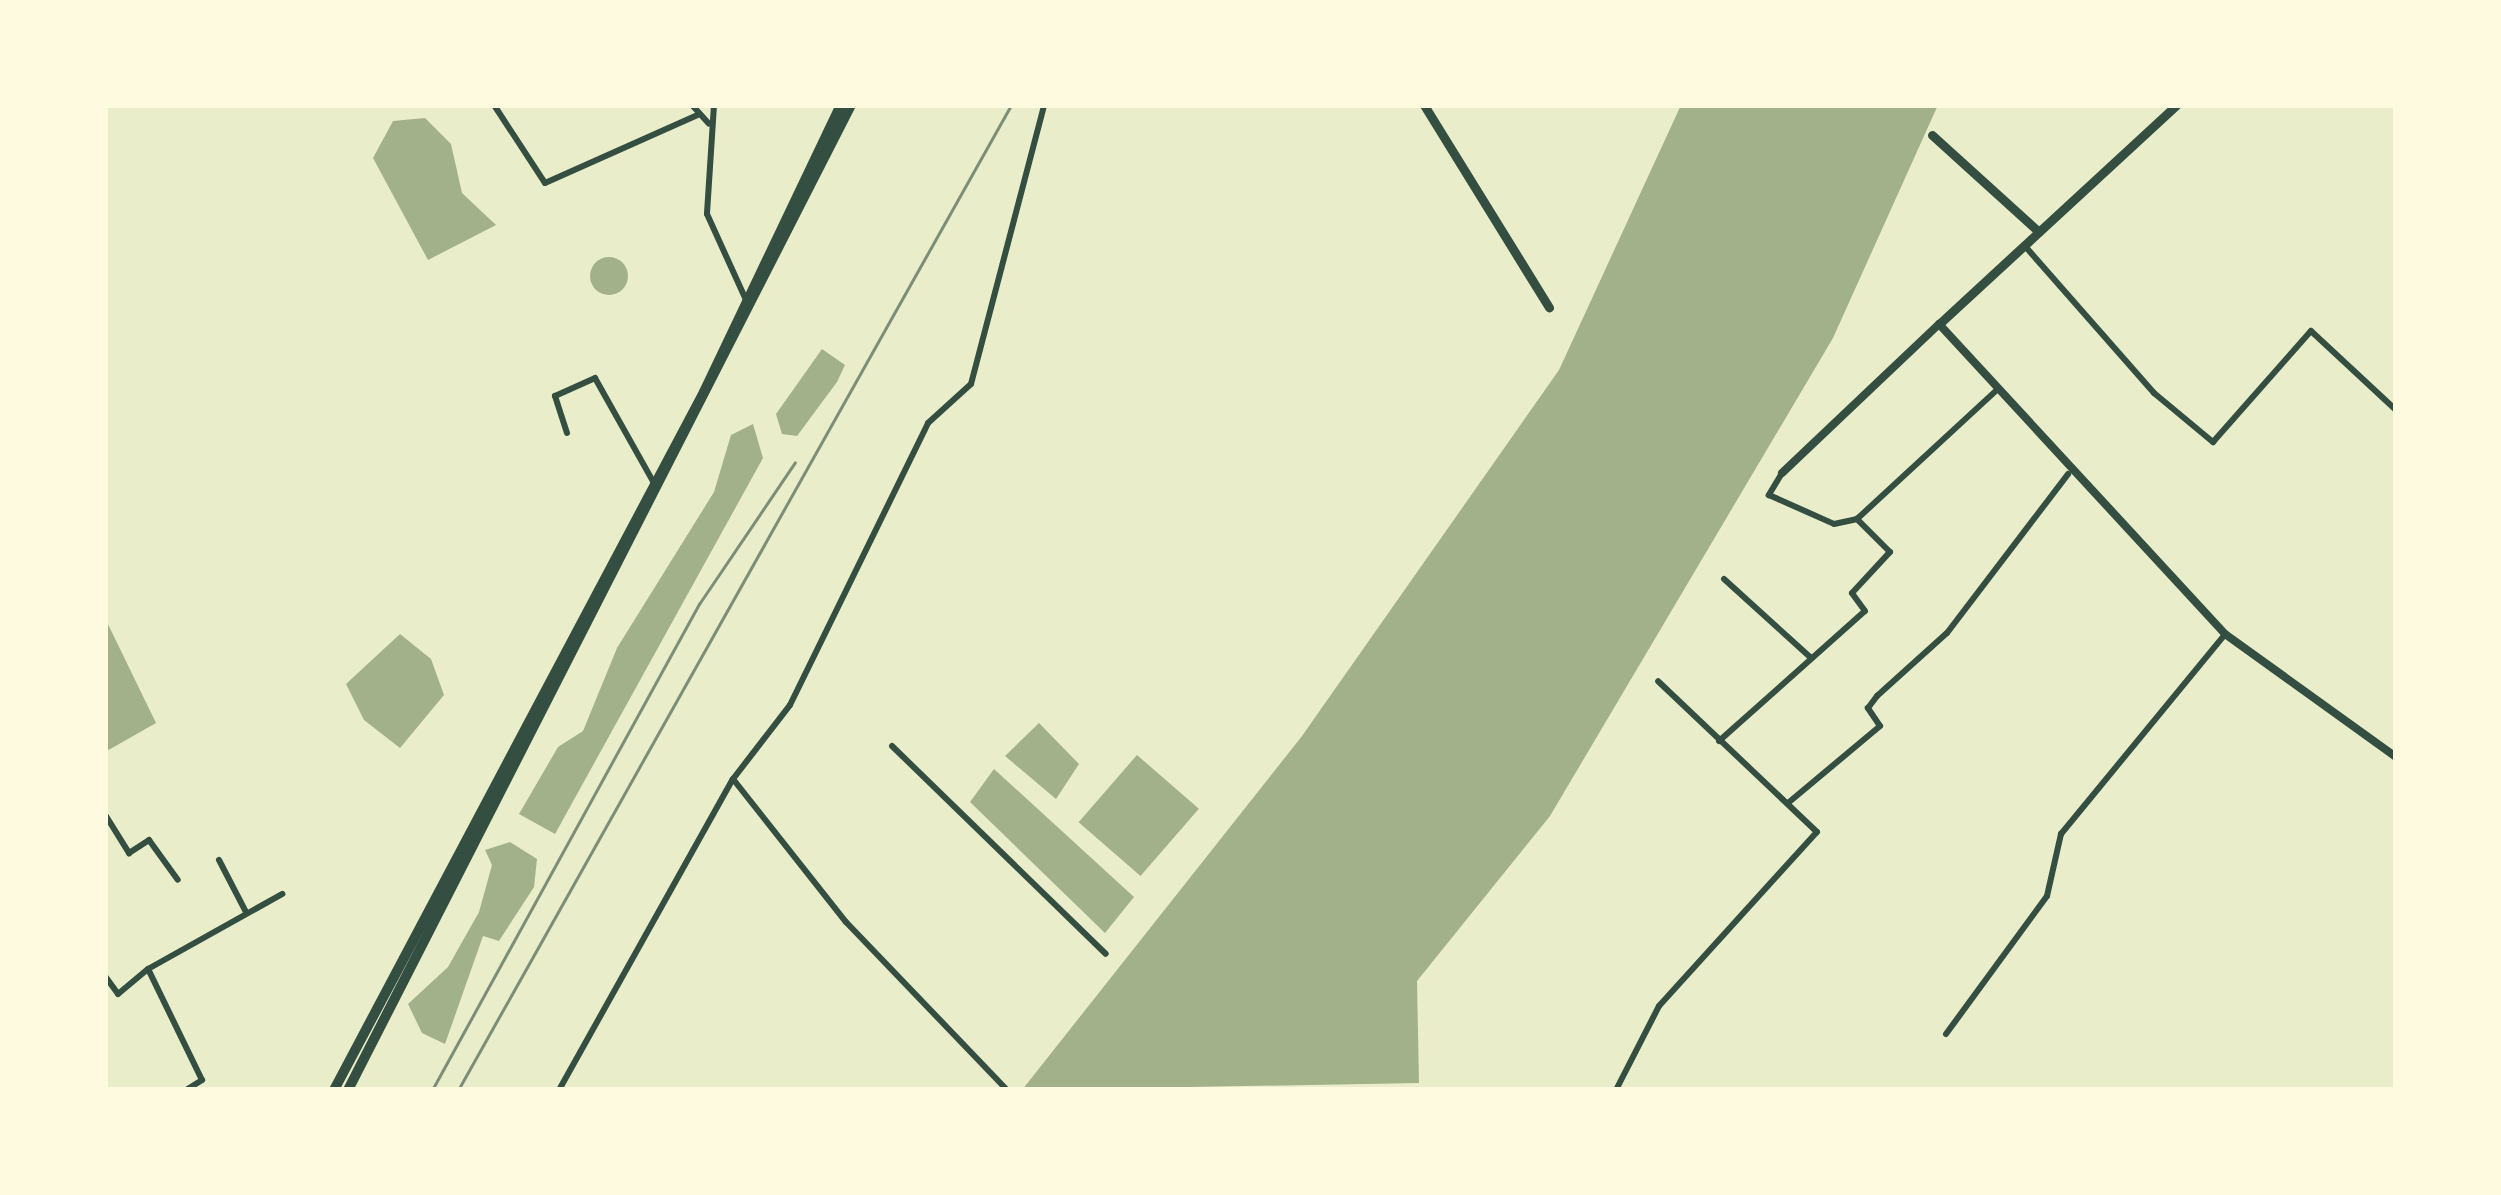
<!DOCTYPE html>
<style>
body{margin:0}
#map{position:relative;width:2501px;height:1195px;overflow:hidden;background:#e9edc9;font-family:Lato,sans-serif}
div>[style]{position:absolute}
[style*='--x']{left:calc(var(--x)*1px);top:calc(var(--y)*1px);width:calc(var(--w)*1px);rotate:calc(var(--a)*1deg)}
.water>*{inset:0;background:#a3b18a;transform-origin:0 0}
.round{border-radius:50%}
.minor>*{height:6px;margin:-3px;padding:0 3px;transform-origin:3px;border-radius:3px;background:#344e41}
.tertiary>*{height:8px;margin:-4px;padding:0 4px;transform-origin:4px;border-radius:4px;background:#344e41}
.secondary>*{height:9px;margin:-4.5px;padding:0 4.5px;transform-origin:4.5px;border-radius:4.5px;background:#344e41}
.trunk>*{height:10px;margin:-5px;padding:0 5px;transform-origin:5px;border-radius:5px;background:#344e41}
.rail>*{height:3px;margin:-1.5px;padding:0 1.5px;transform-origin:1.5px;border-radius:1.5px;background:#7c8e77}
span{translate:-50% -50%;white-space:nowrap;text-align:center;line-height:1.15;-webkit-text-stroke:12px #fefae0;paint-order:stroke}
.frame{position:absolute;inset:0;border:108px solid #fefae0;pointer-events:none}
</style>
<div id="map">
<div class="water">
<i style="clip-path:polygon(1681px 105px,1938px 105px,1833px 338px,1550px 816px,1417px 981px,1419px 1083px,1022px 1090px,1302px 736px,1559px 370px)"></i>
<i style="clip-path:polygon(425px 118px,451px 144px,462px 193px,496px 225px,428px 260px,373px 158px,393px 121px)"></i>
<i class="round" style="left:590px;top:257px;width:38px;height:38px"></i>
<i style="clip-path:polygon(822px 349px,845px 365px,837px 382px,797px 436px,782px 434px,776px 414px)"></i>
<i style="clip-path:polygon(753px 424px,763px 458px,555px 834px,519px 814px,558px 747px,583px 731px,617px 648px,714px 492px,731px 435px)"></i>
<i style="clip-path:polygon(105px 618px,156px 723px,105px 752px)"></i>
<i style="clip-path:polygon(400px 634px,431px 659px,444px 695px,400px 748px,364px 720px,346px 684px)"></i>
<i style="clip-path:polygon(1039px 723px,1079px 764px,1056px 799px,1005px 756px)"></i>
<i style="left:1137px;top:755px;width:82px;height:89px;rotate:41deg"></i>
<i style="clip-path:polygon(994px 769px,1134px 897px,1105px 933px,970px 802px)"></i>
<i style="clip-path:polygon(510px 842px,537px 859px,534px 887px,499px 941px,483px 936px,445px 1044px,422px 1033px,408px 1004px,448px 967px,479px 912px,492px 865px,485px 850px)"></i>
</div>
<div class="minor">
<i style="--x:494;--y:105;--w:93;--a:56.8"></i>
<i style="--x:545;--y:183;--w:167;--a:-24"></i>
<i style="--x:692;--y:105;--w:25;--a:48"></i>
<i style="--x:714;--y:105;--w:109;--a:93.7"></i>
<i style="--x:707;--y:214;--w:97;--a:65.6"></i>
<i style="--x:2024;--y:245;--w:197;--a:48.7"></i>
<i style="--x:2154;--y:393;--w:77;--a:39.7"></i>
<i style="--x:2213;--y:442;--w:148;--a:-48.6"></i>
<i style="--x:2311;--y:331;--w:116;--a:42.9"></i>
<i style="--x:567;--y:433;--w:39;--a:-108"></i>
<i style="--x:555;--y:396;--w:44;--a:-24.2"></i>
<i style="--x:595;--y:378;--w:120;--a:60.7"></i>
<i style="--x:1782;--y:473;--w:26;--a:121"></i>
<i style="--x:1769;--y:495;--w:71;--a:24"></i>
<i style="--x:1834;--y:524;--w:24;--a:-12"></i>
<i style="--x:1724;--y:579;--w:118;--a:42.2"></i>
<i style="--x:1719;--y:741;--w:195;--a:-41.7"></i>
<i style="--x:1865;--y:611;--w:22;--a:-126"></i>
<i style="--x:1852;--y:593;--w:56;--a:-47.2"></i>
<i style="--x:1890;--y:552;--w:47;--a:-135"></i>
<i style="--x:1857;--y:519;--w:190;--a:-42.7"></i>
<i style="--x:892;--y:746;--w:298;--a:44.2"></i>
<i style="--x:733;--y:779;--w:182;--a:51.7"></i>
<i style="--x:846;--y:922;--w:231;--a:46.2"></i>
<i style="--x:1788;--y:803;--w:120;--a:-39.9"></i>
<i style="--x:1880;--y:726;--w:22;--a:-124"></i>
<i style="--x:1868;--y:708;--w:15;--a:-53"></i>
<i style="--x:1877;--y:696;--w:94;--a:-42"></i>
<i style="--x:1947;--y:633;--w:200;--a:-52.7"></i>
<i style="--x:106;--y:816;--w:44;--a:58.1"></i>
<i style="--x:129;--y:853;--w:24;--a:-33"></i>
<i style="--x:149;--y:840;--w:49;--a:54.1"></i>
<i style="--x:219;--y:860;--w:59;--a:62.6"></i>
<i style="--x:105;--y:976;--w:22;--a:54"></i>
<i style="--x:118;--y:994;--w:39;--a:-40"></i>
<i style="--x:1946;--y:1034;--w:171;--a:-53.8"></i>
<i style="--x:2047;--y:896;--w:64;--a:-77.3"></i>
<i style="--x:2061;--y:834;--w:259;--a:-50.6"></i>
<i style="--x:186;--y:1090;--w:19;--a:-32"></i>
<i style="--x:202;--y:1080;--w:123;--a:-115.9"></i>
<i style="--x:148;--y:969;--w:154;--a:-29.2"></i>
<i style="--x:559;--y:1090;--w:356;--a:-60.8"></i>
<i style="--x:733;--y:779;--w:93;--a:-52.4"></i>
<i style="--x:790;--y:705;--w:314;--a:-63.9"></i>
<i style="--x:928;--y:423;--w:58;--a:-42.2"></i>
<i style="--x:971;--y:384;--w:288;--a:-75.3"></i>
<i style="--x:1616;--y:1090;--w:94;--a:-62.9"></i>
<i style="--x:1659;--y:1006;--w:235;--a:-47.8"></i>
<i style="--x:1817;--y:832;--w:219;--a:-136.5"></i>
</div>
<div class="tertiary">
<i style="--x:1782;--y:473;--w:216;--a:-43.5"></i>
<i style="--x:1939;--y:324;--w:422;--a:47.3"></i>
<i style="--x:2225;--y:634;--w:211;--a:35.7"></i>
</div>
<div class="secondary">
<i style="--x:1424;--y:105;--w:238;--a:58.3"></i>
<i style="--x:1932;--y:135;--w:144;--a:42.2"></i>
<i style="--x:1939;--y:324;--w:323;--a:-42.7"></i>
</div>
<div class="trunk">
<i style="--x:334;--y:1090;--w:790;--a:-62.07"></i>
<i style="--x:704;--y:392;--w:318;--a:-64.5"></i>
<i style="--x:348;--y:1090;--w:1106;--a:-62.95"></i>
</div>
<div class="rail">
<i style="--x:432;--y:1090;--w:555;--a:-61.22"></i>
<i style="--x:699;--y:604;--w:171;--a:-55.9"></i>
<i style="--x:458;--y:1090;--w:1130;--a:-60.69"></i>
</div>
<div class="frame"></div>
</div>
